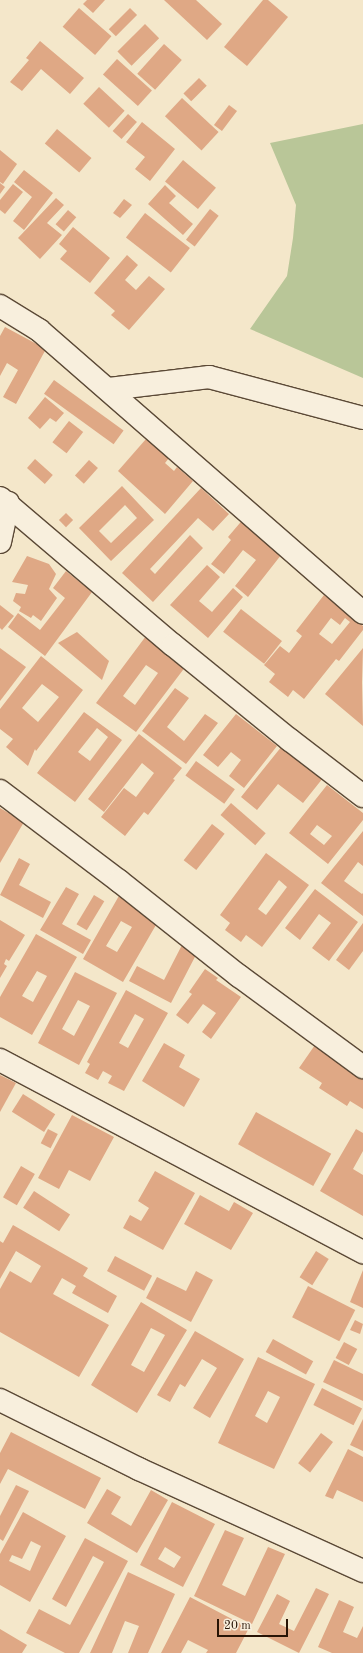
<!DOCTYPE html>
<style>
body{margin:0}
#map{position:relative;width:363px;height:1653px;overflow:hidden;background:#f4e7ca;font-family:"Old Standard TT",serif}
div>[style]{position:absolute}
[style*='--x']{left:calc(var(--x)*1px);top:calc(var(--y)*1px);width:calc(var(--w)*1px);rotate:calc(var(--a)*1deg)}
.green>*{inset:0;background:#b9c698}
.building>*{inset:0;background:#dfa885;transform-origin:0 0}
.roads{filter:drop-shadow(1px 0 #5b4936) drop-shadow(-1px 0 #5b4936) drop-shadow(0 1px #5b4936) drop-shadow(0 -1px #5b4936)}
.minor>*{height:22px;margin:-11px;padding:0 11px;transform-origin:11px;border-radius:11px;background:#f8efdd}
span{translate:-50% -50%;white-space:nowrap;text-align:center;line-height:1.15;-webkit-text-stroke:3.5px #f8efdd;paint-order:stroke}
.scale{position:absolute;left:217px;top:1619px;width:71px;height:18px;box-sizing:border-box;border:2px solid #281405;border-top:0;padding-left:5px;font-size:12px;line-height:14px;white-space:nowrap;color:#281405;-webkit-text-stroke:3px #f8efdd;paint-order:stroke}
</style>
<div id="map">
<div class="green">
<i style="clip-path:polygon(363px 124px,363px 378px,250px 329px,287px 276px,293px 238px,296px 205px,270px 143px)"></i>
</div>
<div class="building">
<i style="clip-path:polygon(87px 0,105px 0,93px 13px,83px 4px)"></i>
<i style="clip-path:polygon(164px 0,196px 0,222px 24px,207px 40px)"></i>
<i style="clip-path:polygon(263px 0,268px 0,288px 17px,247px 66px,224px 47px)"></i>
<i style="left:79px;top:8px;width:43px;height:25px;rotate:41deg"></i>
<i style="left:130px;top:8px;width:10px;height:30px;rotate:45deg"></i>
<i style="left:145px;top:24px;width:20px;height:39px;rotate:45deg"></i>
<i style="clip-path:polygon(40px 41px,84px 78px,70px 94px,41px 69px,22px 91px,10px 82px,29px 60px,26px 58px)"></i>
<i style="left:164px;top:44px;width:24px;height:40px;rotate:42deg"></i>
<i style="left:117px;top:59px;width:47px;height:21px;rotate:42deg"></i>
<i style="left:199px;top:78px;width:11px;height:22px;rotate:45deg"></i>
<i style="left:99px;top:87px;width:35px;height:23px;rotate:43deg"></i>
<i style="left:182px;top:98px;width:50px;height:25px;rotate:43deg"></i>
<i style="left:229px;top:105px;width:10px;height:25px;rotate:37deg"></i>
<i style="left:128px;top:114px;width:12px;height:23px;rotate:42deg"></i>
<i style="clip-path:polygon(142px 122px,175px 149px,150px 181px,135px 169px,145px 157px,126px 142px)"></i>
<i style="left:57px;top:129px;width:45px;height:19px;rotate:40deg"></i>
<i style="clip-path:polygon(0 150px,17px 164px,3px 184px,0 182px)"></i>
<i style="left:183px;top:160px;width:43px;height:28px;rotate:40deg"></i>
<i style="clip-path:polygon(24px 170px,53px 193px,24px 230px,13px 221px,32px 197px,14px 182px)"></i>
<i style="clip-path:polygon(0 183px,5px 187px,0 194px)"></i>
<i style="clip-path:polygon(13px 184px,23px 192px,5px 214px,0 210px,0 200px)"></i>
<i style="clip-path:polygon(165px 185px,176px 196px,169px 203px,193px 224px,183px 235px,148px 204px)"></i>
<i style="clip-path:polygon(56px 198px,64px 205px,47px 223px,62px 235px,40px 259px,18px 238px)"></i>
<i style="clip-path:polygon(124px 199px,132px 205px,120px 218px,113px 213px)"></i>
<i style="left:210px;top:209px;width:11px;height:39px;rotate:38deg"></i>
<i style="left:68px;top:210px;width:11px;height:19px;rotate:41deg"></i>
<i style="left:145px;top:213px;width:57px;height:31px;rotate:38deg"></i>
<i style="clip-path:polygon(73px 227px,110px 258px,90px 283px,60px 259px,67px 251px,59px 244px)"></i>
<i style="clip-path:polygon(127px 255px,138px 265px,125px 280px,136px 290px,149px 276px,165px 289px,129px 330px,111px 315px,115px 311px,94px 293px)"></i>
<i style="clip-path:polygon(5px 327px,46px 349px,16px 404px,3px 397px,18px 370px,7px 363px,0 376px,0 336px)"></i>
<i style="left:54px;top:380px;width:86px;height:17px;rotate:36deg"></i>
<i style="clip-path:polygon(45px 397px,64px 413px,56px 422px,50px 418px,40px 429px,28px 418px)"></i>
<i style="left:69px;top:421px;width:18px;height:27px;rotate:38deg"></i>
<i style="clip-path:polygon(146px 439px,169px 458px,165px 463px,174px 471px,177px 467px,193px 481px,165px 514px,118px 471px)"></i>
<i style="left:35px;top:459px;width:24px;height:12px;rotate:42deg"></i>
<i style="left:89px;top:460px;width:12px;height:21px;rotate:42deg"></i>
<i style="clip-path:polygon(evenodd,122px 486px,154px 520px,111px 561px,79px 528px,122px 486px,125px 505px,137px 518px,111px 543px,99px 531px,125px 505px)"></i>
<i style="clip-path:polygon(201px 488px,229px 514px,213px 531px,198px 518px,150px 569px,155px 574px,190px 535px,203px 548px,153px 602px,122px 573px)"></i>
<i style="left:66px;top:513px;width:10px;height:10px;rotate:45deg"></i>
<i style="clip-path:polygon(245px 517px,285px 550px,248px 597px,235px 586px,256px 560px,243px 550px,224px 574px,211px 564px,231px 540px,228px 537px)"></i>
<i style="clip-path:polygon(27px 556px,49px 564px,56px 574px,49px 589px,57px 598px,41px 621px,33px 615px,31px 618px,19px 611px,21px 607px,13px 601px,16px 593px,25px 594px,28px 585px,12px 582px)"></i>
<i style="clip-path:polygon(207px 565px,220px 577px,199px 601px,212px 612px,233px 588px,243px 597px,208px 638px,170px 605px)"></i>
<i style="clip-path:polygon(66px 571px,92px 592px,45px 656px,8px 627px,18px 613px,40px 630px,65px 598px,53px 588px)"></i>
<i style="clip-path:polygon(evenodd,324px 595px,363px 626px,363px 630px,339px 661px,336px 659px,304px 699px,293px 690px,288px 697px,269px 682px,275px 674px,264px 665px,280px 646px,289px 653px,302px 636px,296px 631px,324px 595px,331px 618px,340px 625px,345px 618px,350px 622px,332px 644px,319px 634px,331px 618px)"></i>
<i style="clip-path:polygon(0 605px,14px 616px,2px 630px,0 628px)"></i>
<i style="left:241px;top:609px;width:52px;height:29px;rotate:38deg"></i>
<i style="clip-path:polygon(77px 632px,109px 661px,102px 680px,58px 643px)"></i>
<i style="clip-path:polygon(evenodd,146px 636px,186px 666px,136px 732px,96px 703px,146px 636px,146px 665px,158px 673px,135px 705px,123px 696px,146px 665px)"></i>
<i style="clip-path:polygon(0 648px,26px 667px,0 701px)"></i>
<i style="clip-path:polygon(363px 648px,362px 682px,363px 726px,325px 694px)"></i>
<i style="clip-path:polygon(evenodd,41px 656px,83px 690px,36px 751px,35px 749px,28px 766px,6px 747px,13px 739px,0 729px,0 709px,41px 656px,42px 684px,59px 697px,38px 722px,22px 708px,42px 684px)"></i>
<i style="clip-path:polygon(175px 688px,189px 698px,167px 727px,184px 741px,205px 714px,218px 723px,186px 764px,142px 731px)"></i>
<i style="clip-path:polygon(evenodd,84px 712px,122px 740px,75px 802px,37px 773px,84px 712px,97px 728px,108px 737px,90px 761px,78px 752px,97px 728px)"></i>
<i style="clip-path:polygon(236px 714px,277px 746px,244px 788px,229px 776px,241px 760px,231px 752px,218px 767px,203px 755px)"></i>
<i style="clip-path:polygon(139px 734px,182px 768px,173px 779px,175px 780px,148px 815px,144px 812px,125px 836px,101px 817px,124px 788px,136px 797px,154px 773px,142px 763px,104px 812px,88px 799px)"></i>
<i style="clip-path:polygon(282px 746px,323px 778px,303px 803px,278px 784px,257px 810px,241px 797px)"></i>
<i style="left:196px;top:761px;width:48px;height:18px;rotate:36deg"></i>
<i style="clip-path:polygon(evenodd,327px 785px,363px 813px,363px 820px,328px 864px,289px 833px,327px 785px,317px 825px,332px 836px,324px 845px,310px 834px,317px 825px)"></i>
<i style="left:231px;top:803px;width:46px;height:16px;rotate:41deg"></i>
<i style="clip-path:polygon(0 808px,24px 822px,0 863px)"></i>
<i style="left:212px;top:824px;width:16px;height:46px;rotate:38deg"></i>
<i style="clip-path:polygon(363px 831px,363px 866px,358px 862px,344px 881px,362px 894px,363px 893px,363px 916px,321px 883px)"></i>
<i style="clip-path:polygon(evenodd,266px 853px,309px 885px,262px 947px,246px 935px,241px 942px,225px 930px,230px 923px,220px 915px,266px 853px,279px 880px,287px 887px,266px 915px,258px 909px,279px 880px)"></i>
<i style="clip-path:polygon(19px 858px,30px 864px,19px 885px,51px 902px,43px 918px,0 895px)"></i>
<i style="clip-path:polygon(66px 887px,79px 894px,62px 924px,91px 940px,83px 954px,40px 930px)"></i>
<i style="clip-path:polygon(315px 889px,358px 922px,329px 961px,312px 948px,331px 923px,319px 914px,300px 940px,285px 928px)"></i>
<i style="clip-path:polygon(evenodd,120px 894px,160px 918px,123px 982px,83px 959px,120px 894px,121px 921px,132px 927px,117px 952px,106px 946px,121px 921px)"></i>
<i style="left:94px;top:895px;width:12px;height:34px;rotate:31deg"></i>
<i style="clip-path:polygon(0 920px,25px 935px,9px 961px,6px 959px,4px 964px,7px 966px,0 978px)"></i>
<i style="clip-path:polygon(363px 923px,363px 951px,349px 970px,336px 960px)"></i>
<i style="clip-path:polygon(evenodd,36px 934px,77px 957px,32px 1035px,0 1017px,0 997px,36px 934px,37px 971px,47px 976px,33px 1002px,22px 996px,37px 971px)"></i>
<i style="clip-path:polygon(183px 943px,198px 951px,171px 1003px,129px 981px,137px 966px,164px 980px)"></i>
<i style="clip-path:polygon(205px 969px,218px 978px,216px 980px,241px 997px,211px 1039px,202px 1032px,216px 1013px,203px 1004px,188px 1024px,176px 1015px,192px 994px,189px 992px)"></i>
<i style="clip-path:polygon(evenodd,75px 972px,117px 993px,79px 1065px,38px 1043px,75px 972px,78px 1000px,90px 1006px,74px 1036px,62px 1029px,78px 1000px)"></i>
<i style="clip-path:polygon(evenodd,126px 990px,168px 1013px,124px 1091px,108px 1083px,112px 1076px,103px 1071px,98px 1080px,85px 1073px,90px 1064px,87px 1062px,126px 990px,135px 1014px,144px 1019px,128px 1048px,119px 1043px,135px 1014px)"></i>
<i style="clip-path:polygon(164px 1043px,185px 1055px,179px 1067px,200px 1079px,184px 1107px,142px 1081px)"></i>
<i style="clip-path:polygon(315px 1045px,363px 1077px,363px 1109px,350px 1101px,347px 1106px,319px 1088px,322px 1083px,299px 1068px)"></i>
<i style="clip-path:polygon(0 1075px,16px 1083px,0 1112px)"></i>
<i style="left:23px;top:1094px;width:38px;height:21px;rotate:32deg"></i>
<i style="left:256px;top:1112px;width:86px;height:37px;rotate:29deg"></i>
<i style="clip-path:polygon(72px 1115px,114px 1137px,90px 1181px,69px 1170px,59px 1189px,38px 1178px)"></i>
<i style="left:48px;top:1129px;width:11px;height:16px;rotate:27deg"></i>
<i style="clip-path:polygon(356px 1129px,363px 1133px,363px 1151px,353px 1169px,363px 1175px,363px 1216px,320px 1191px)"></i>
<i style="left:21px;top:1166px;width:16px;height:36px;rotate:30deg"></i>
<i style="clip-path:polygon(155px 1171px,195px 1193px,163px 1250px,123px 1228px,130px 1215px,141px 1221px,149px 1208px,138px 1201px)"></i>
<i style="left:34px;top:1191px;width:43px;height:20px;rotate:33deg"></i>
<i style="clip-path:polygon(200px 1195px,229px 1211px,234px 1202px,253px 1213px,231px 1250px,184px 1224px)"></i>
<i style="clip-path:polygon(13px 1225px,88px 1268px,83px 1276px,117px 1296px,108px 1313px,72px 1293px,76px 1286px,62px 1278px,53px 1294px,109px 1325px,79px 1377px,0 1332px,0 1289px,10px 1271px,31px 1283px,41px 1266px,16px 1251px,0 1279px,0 1241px,3px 1243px)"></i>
<i style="left:316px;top:1251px;width:15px;height:31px;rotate:32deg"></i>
<i style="left:115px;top:1256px;width:42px;height:17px;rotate:28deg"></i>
<i style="clip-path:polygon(363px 1270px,363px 1308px,350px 1302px)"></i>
<i style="clip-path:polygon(196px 1271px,213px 1280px,191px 1322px,146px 1298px,157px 1277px,186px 1291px)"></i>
<i style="left:308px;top:1286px;width:53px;height:35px;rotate:27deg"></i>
<i style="clip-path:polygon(evenodd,141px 1302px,187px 1330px,137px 1413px,91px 1385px,141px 1302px,151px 1328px,165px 1335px,144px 1372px,131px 1365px,151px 1328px)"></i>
<i style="clip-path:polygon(355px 1320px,363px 1324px,360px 1334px,350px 1330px)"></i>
<i style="clip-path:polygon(195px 1331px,244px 1359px,210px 1418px,193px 1408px,217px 1368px,202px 1359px,185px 1387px,180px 1384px,170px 1402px,157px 1395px)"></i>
<i style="left:273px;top:1339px;width:46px;height:15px;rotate:29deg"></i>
<i style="left:344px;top:1342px;width:15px;height:18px;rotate:28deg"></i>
<i style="clip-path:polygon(evenodd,258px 1357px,315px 1384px,274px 1469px,218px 1443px,258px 1357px,268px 1391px,280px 1397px,267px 1423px,255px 1416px,268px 1391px)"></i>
<i style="clip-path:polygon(334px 1360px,363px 1374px,363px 1401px,323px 1382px)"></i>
<i style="left:322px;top:1388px;width:45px;height:19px;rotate:27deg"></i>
<i style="clip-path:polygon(363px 1419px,363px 1451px,350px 1445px)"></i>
<i style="clip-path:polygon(11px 1432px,101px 1478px,85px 1509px,8px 1469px,0 1484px,0 1453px)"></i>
<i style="left:321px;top:1433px;width:15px;height:38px;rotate:37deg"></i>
<i style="clip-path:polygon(348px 1449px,363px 1457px,363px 1502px,337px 1490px,333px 1499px,325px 1496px)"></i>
<i style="clip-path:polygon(16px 1485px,29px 1491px,3px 1541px,0 1539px,0 1516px)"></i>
<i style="clip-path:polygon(107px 1489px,121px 1497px,111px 1514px,131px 1526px,151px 1490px,168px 1500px,137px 1553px,87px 1523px)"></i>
<i style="clip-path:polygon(evenodd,172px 1502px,215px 1524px,183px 1587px,140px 1565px,172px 1502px,165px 1547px,181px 1557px,174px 1568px,158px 1559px,165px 1547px)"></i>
<i style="clip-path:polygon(evenodd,23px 1512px,66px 1536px,30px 1602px,0 1585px,0 1554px,23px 1512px,31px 1541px,41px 1546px,30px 1571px,9px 1561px,12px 1555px,22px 1559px,31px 1541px)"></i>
<i style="clip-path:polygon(225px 1530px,244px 1538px,222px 1585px,245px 1596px,268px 1547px,285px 1554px,252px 1624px,194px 1596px)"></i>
<i style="clip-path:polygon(85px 1538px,128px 1561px,79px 1653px,65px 1653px,26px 1633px,39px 1609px,70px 1625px,104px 1562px,93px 1556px,66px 1607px,52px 1599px)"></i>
<i style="clip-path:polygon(128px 1572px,175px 1594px,148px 1653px,128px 1653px,139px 1626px,125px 1621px,112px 1653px,90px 1653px)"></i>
<i style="clip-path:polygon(316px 1588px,329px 1594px,299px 1653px,257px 1632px,277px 1594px,290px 1601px,279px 1624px,294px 1631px)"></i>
<i style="clip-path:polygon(190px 1597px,249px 1628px,236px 1653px,206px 1653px,208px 1650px,188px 1640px,181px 1653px,161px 1653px)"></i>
<i style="clip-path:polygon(339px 1600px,354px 1607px,343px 1632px,357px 1638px,363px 1626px,363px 1653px,332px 1653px,318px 1647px)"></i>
<i style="clip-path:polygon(0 1629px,27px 1645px,22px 1653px,0 1653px)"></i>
</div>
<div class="roads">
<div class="minor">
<i style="--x:0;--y:306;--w:46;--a:31.6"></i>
<i style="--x:39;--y:330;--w:430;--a:41.1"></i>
<i style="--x:109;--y:389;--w:101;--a:-6.8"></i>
<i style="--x:209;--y:377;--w:159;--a:14.9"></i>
<i style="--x:0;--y:498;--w:227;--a:40.4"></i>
<i style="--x:173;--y:645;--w:151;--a:39.1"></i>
<i style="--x:290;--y:740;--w:92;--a:37.5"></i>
<i style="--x:0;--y:542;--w:40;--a:-78"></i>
<i style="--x:0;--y:791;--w:149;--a:37.1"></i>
<i style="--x:119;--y:881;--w:153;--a:38.4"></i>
<i style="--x:239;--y:976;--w:154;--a:36.3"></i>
<i style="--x:0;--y:1060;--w:411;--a:27.9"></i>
<i style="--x:0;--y:1400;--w:155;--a:26.4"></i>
<i style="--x:139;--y:1469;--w:246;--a:24.5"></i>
</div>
</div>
<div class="scale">20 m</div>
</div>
